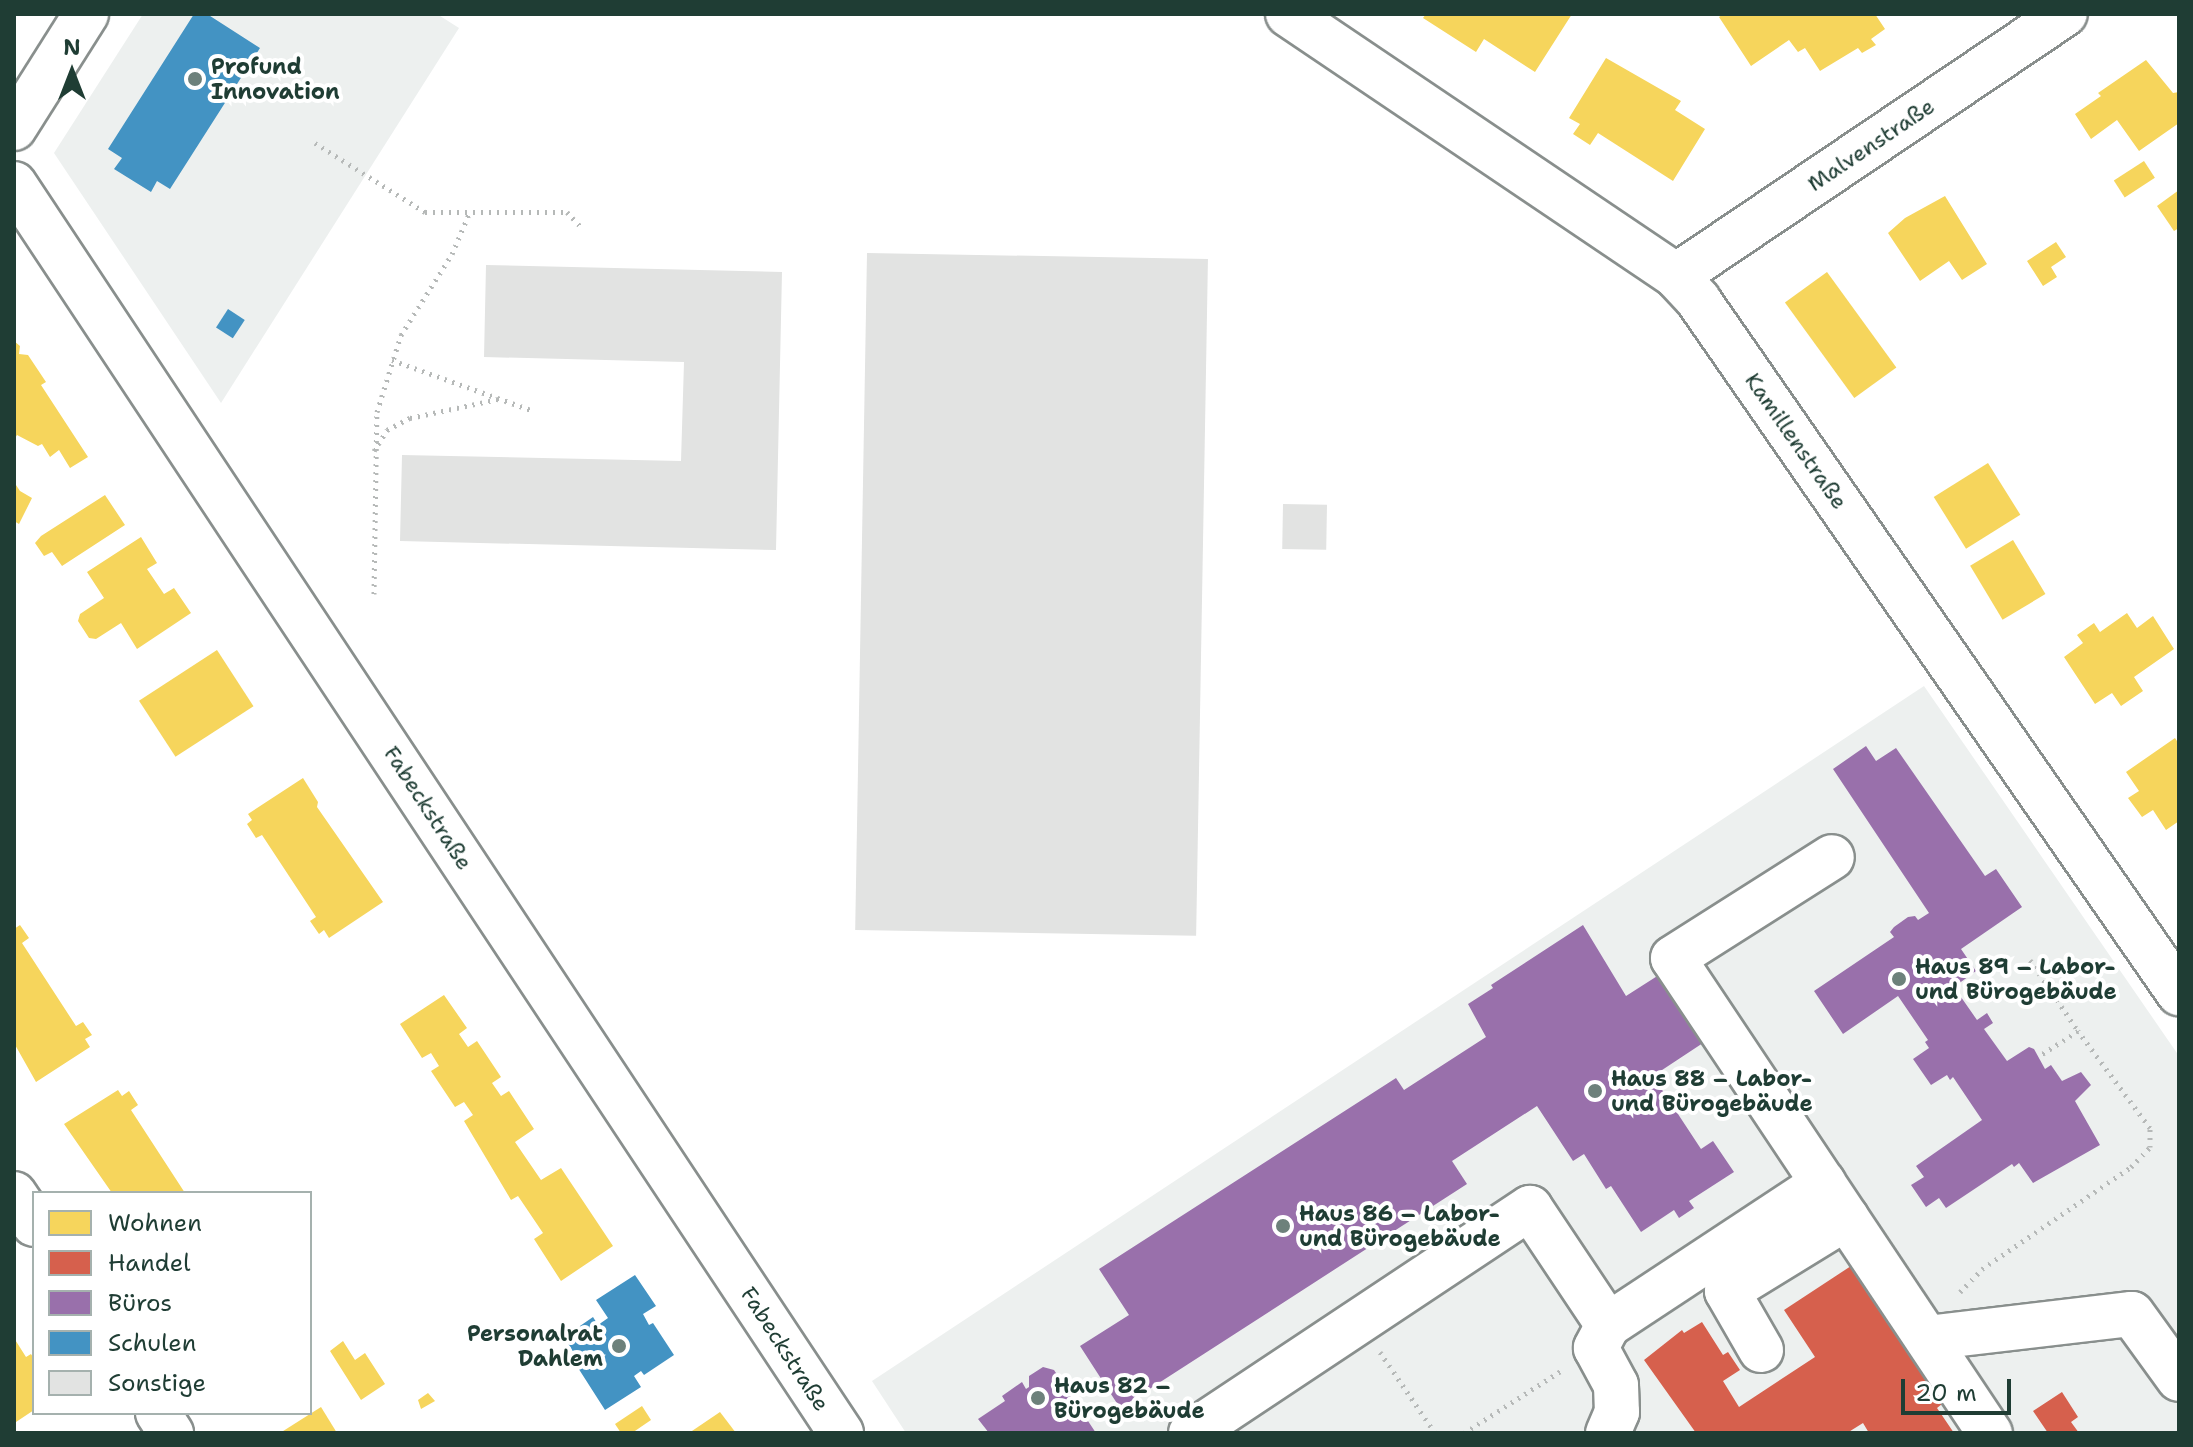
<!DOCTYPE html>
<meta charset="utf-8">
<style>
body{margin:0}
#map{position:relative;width:2193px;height:1447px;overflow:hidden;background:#fff;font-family:"Shantell Sans",sans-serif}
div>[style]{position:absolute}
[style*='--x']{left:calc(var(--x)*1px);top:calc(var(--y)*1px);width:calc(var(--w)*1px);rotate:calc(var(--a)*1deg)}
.built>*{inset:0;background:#edf0ef}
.homes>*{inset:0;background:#f6d55c;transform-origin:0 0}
.shops>*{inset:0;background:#d6604d}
.offices>*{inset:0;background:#9970ab}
.schools>*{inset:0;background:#4393c3;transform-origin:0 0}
.building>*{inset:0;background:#e2e3e2;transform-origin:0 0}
.path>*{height:5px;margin-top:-2.5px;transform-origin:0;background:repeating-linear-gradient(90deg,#b6b9b8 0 2px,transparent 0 8px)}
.roads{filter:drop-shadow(2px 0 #898f8d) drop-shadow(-2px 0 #898f8d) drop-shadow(0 2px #898f8d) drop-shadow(0 -2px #898f8d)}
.minor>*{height:44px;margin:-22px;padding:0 22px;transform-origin:22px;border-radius:22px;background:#fff}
.major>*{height:44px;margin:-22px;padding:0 22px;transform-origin:22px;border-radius:22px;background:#fff}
.dots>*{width:22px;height:22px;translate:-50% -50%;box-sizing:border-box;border:4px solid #fff;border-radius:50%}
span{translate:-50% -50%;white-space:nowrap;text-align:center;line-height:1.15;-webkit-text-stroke:8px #fff;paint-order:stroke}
.poi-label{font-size:22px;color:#1f3d34;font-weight:700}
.left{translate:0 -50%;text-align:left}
.right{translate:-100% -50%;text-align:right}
.street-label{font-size:22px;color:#1f3d34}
.frame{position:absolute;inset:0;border:16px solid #1f3d34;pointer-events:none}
.legend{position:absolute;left:32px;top:1191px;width:280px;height:224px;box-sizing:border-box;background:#fff;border:2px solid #a5b1ae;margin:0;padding:10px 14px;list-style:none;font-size:24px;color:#1f3d34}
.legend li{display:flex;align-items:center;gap:16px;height:40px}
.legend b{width:40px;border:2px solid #a5b1ae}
.north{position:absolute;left:32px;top:32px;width:80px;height:80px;-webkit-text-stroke:6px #fff;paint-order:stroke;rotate:0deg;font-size:22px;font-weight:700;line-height:32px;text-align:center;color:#1f3d34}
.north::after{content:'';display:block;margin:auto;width:28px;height:36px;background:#1f3d34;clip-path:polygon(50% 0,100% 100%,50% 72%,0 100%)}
.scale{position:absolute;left:1901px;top:1379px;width:110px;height:36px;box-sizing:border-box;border:4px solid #1f3d34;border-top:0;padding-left:10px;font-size:24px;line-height:28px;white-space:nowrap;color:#1f3d34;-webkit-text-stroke:6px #fff;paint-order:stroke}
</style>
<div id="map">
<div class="built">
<i style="clip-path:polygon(143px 14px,437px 14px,459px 28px,221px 403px,54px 153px)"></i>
<i style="clip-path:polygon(1924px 686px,2179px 1056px,2179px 1433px,906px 1433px,872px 1381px)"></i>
</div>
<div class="homes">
<i style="clip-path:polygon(1426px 14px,1572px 14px,1535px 72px,1484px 39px,1476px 52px,1423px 18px)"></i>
<i style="clip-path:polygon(1723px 14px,1875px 14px,1885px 29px,1871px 39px,1876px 45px,1862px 53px,1858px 48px,1820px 71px,1805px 48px,1798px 52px,1789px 40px,1751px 66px,1719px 17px)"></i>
<i style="clip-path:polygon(1606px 58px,1681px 101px,1675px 110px,1705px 129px,1673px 181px,1598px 133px,1590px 145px,1573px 134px,1580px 124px,1569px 118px)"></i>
<i style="clip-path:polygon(2146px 60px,2173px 93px,2179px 92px,2179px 123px,2139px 151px,2117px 120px,2091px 139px,2075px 114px,2101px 96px,2098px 93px)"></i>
<i style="left:2144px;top:161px;width:20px;height:36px;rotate:57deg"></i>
<i style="clip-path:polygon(2179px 190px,2179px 228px,2174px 231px,2157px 206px)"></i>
<i style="clip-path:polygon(1945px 196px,1987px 264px,1962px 280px,1949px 261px,1920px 281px,1888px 233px,1905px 218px)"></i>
<i style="clip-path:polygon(2056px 242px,2066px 257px,2051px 267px,2057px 277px,2043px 286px,2027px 261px)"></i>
<i style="left:1827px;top:272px;width:118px;height:52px;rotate:54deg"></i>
<i style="clip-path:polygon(14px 341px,20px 346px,19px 354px,28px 355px,46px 382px,41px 385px,88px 457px,70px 468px,59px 450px,50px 457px,42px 444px,38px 446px,17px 435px,14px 440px)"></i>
<i style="left:1988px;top:463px;width:61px;height:64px;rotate:58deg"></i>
<i style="clip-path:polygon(14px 482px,20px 491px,32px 498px,19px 524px,14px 521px)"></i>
<i style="clip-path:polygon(105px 495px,125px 525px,62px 566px,52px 552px,44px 556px,35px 543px,41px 536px)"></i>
<i style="clip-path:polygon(141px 537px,157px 563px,147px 569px,164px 594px,174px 588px,191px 613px,137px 649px,121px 623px,96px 639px,89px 638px,78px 621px,80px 614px,104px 598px,87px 572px)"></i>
<i style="left:2013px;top:540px;width:63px;height:50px;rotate:59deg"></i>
<i style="clip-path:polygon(2127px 613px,2137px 628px,2153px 616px,2174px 649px,2134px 677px,2143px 691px,2121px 706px,2112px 693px,2095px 704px,2064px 657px,2083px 643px,2077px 635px,2094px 623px,2100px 632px)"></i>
<i style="left:217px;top:650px;width:67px;height:93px;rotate:57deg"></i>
<i style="clip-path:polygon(2175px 738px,2179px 744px,2179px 821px,2166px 830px,2153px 810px,2142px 817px,2128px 798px,2139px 791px,2126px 772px)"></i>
<i style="clip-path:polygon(303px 778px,318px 802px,317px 807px,383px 902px,329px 938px,324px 930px,319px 934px,310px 921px,316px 917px,262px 835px,256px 838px,247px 824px,252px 820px,248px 814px)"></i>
<i style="clip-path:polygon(20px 925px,29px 938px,22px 943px,76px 1026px,83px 1022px,92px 1035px,85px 1039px,90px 1047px,36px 1082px,14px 1043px,14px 929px)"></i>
<i style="clip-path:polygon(444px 995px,467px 1028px,459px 1034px,468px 1047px,477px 1041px,501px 1077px,492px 1083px,501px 1096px,509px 1091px,534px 1129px,515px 1142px,541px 1180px,561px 1168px,613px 1246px,561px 1281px,534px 1239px,543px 1233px,518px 1196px,511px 1200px,464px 1121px,473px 1115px,464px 1102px,455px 1107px,431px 1071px,439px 1066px,431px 1053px,422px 1058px,400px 1024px)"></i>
<i style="clip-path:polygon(118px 1090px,122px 1096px,129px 1091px,138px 1105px,131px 1110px,185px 1193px,112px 1193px,64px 1124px)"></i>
<i style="clip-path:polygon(14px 1338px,26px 1357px,31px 1354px,34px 1359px,34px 1410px,16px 1422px)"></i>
<i style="clip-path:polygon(343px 1341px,355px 1360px,365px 1353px,385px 1384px,361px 1400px,330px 1351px)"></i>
<i style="clip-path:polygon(428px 1393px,435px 1401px,421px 1409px,418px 1400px)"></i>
<i style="clip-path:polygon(642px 1406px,651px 1420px,632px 1433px,621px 1433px,615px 1424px)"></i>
<i style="clip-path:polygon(321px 1407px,337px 1433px,280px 1433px)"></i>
<i style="clip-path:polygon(720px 1412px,736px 1433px,689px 1433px)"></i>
</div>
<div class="shops">
<i style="clip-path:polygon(1851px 1266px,1942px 1404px,1937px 1408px,1954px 1433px,1869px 1433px,1863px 1423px,1847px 1433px,1696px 1433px,1644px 1360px,1682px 1330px,1684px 1333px,1702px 1322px,1723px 1355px,1728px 1352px,1740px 1370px,1723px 1381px,1739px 1407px,1815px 1357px,1784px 1310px)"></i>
<i style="clip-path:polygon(2062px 1392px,2078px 1417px,2071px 1422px,2079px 1433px,2048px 1433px,2033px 1411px)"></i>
</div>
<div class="offices">
<i style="clip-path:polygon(1866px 746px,1876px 761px,1896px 748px,1985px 876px,1996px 869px,2022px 907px,1961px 949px,1976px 971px,1954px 987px,1977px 1020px,1987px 1013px,1993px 1023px,1984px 1029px,2007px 1061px,2029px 1047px,2034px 1049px,2045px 1069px,2051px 1065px,2062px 1081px,2081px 1072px,2091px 1085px,2075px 1101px,2100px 1145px,2033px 1183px,2019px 1163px,2014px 1167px,2012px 1164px,1946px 1208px,1939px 1198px,1926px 1207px,1911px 1185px,1924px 1177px,1916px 1166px,1982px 1120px,1953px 1077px,1950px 1080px,1947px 1075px,1931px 1085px,1913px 1059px,1929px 1048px,1925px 1042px,1928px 1040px,1898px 996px,1843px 1034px,1814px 991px,1894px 937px,1890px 932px,1894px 927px,1908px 917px,1915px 916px,1918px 920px,1929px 913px,1833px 769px)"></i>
<i style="clip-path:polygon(1583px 925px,1626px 996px,1662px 973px,1706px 1041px,1653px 1076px,1701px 1149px,1713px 1141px,1734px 1172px,1689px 1201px,1694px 1208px,1679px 1218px,1674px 1210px,1641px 1232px,1611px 1186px,1606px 1189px,1584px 1154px,1573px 1161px,1537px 1106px,1452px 1161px,1467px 1184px,1120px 1408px,1080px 1346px,1129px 1315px,1099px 1269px,1396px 1078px,1404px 1090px,1486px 1037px,1468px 1004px,1493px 988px,1491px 985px)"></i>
<i style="clip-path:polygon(1043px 1367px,1054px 1370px,1096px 1433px,989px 1433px,978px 1419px,1005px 1401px,1002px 1396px,1022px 1382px,1026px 1389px,1029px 1387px,1029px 1376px)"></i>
</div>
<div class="schools">
<i style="clip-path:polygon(194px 14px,207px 14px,260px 48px,170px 189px,157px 181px,151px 192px,114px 169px,122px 158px,108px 149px)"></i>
<i style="left:228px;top:309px;width:20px;height:22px;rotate:33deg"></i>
<i style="clip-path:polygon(635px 1275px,656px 1306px,643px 1314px,649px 1325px,653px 1323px,674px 1355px,644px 1375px,641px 1371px,634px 1376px,641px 1387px,605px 1410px,573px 1360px,577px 1358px,564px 1337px,593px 1317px,598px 1325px,608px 1318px,596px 1300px)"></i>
</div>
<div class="building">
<i style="left:867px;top:253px;width:341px;height:677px;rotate:1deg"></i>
<i style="clip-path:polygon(486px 265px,782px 272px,776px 550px,400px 541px,402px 455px,681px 461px,684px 362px,484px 357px)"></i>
<i style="left:1283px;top:504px;width:44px;height:45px;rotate:1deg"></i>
</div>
<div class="path">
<i style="--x:315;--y:143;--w:130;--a:32.1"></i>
<i style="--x:425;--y:212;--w:142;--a:0"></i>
<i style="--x:567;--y:212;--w:19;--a:47"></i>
<i style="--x:392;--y:360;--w:151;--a:19.8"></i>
<i style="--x:374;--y:451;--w:25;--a:-58"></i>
<i style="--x:387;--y:430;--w:26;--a:-28"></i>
<i style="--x:410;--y:418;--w:91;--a:-12.1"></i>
<i style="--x:374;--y:594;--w:182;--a:-89.1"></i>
<i style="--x:377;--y:412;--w:81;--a:-72.7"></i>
<i style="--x:401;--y:335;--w:96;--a:-57.8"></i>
<i style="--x:452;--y:254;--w:43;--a:-67"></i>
<i style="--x:2030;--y:960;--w:86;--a:55.9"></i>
<i style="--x:1960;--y:1292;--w:32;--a:-46"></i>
<i style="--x:1982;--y:1269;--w:181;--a:-34.4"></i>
<i style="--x:2131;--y:1167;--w:28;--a:-46"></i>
<i style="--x:2150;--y:1147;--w:19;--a:-90"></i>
<i style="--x:2150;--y:1128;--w:121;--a:-126.6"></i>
<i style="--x:2078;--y:1031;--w:46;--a:147.3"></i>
<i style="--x:1380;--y:1352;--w:98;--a:55.8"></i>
<i style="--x:1464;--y:1433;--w:117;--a:-32.7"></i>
</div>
<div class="roads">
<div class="minor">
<i style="--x:1288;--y:14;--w:468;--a:34"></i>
<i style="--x:1676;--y:276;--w:33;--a:47"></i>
<i style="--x:1698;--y:300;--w:844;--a:55.24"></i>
<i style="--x:14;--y:184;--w:1498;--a:56.49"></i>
<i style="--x:1676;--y:276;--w:469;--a:-34"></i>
<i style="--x:1823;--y:1183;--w:270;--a:-123.7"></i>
<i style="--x:1673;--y:958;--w:188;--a:-32.4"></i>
<i style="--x:14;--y:1194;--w:36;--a:56"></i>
<i style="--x:1608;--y:1325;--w:26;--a:118"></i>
<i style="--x:1596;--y:1348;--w:42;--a:61.6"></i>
<i style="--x:1616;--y:1385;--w:27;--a:88"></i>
<i style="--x:1617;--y:1412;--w:23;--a:113"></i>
<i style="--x:1927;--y:1338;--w:206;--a:-6.7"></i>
<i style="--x:2132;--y:1314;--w:80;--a:54.1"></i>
<i style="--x:1761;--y:1350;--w:68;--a:-120"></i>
<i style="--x:1727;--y:1291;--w:140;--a:-31.5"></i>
<i style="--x:158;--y:1413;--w:24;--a:57"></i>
<i style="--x:1191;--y:1433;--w:407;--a:-33.6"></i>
<i style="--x:1530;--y:1208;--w:141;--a:56.3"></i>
<i style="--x:1608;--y:1325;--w:258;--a:-33.4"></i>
<i style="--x:1823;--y:1183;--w:301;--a:56.3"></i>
</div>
<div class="major">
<i style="--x:14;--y:128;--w:135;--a:-57.7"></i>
</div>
</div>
<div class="dots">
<i style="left:195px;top:79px;background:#6d817b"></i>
<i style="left:1899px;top:979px;background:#6d817b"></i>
<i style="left:1595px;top:1091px;background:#6d817b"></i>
<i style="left:1283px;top:1226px;background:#6d817b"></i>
<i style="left:619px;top:1346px;background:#6d817b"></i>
<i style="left:1038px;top:1398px;background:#6d817b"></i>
</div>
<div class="poi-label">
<span class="left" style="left:211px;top:79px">Profund<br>Innovation</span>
<span class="left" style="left:1915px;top:979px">Haus 89 – Labor-<br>und Bürogebäude</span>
<span class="left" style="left:1611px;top:1091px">Haus 88 – Labor-<br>und Bürogebäude</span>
<span class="left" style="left:1299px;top:1226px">Haus 86 – Labor-<br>und Bürogebäude</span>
<span class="right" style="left:603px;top:1346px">Personalrat<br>Dahlem</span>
<span class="left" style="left:1054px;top:1398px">Haus 82 –<br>Bürogebäude</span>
</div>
<div class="street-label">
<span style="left:1871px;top:145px;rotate:-34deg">Malvenstraße</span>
<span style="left:1796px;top:441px;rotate:55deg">Kamillenstraße</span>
<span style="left:428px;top:808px;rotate:57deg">Fabeckstraße</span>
<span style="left:785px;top:1349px;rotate:57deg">Fabeckstraße</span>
</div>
<div class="frame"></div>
<ul class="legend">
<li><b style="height:22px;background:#f6d55c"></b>Wohnen</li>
<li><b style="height:22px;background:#d6604d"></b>Handel</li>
<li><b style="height:22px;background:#9970ab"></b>Büros</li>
<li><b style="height:22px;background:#4393c3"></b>Schulen</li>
<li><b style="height:22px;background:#e2e3e2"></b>Sonstige</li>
</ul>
<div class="north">N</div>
<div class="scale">20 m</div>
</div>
